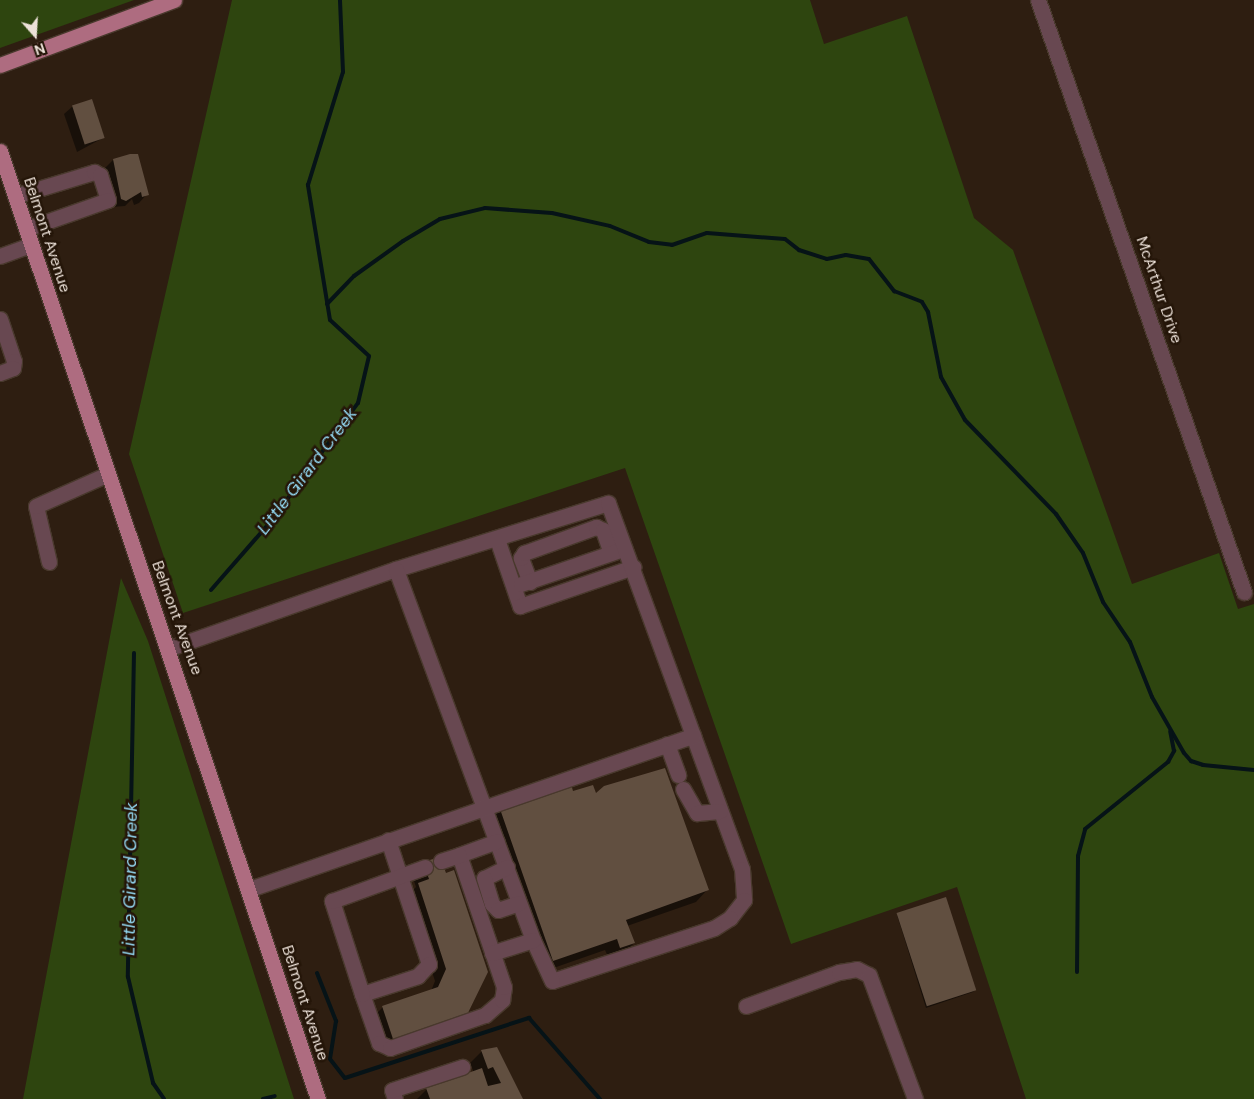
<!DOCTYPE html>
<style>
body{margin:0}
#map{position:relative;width:1254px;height:1099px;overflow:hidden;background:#2e1e11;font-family:"DM Sans",sans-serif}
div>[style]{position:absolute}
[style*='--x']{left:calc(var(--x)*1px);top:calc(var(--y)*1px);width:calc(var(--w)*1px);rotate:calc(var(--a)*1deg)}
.green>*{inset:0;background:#2e450f}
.shadow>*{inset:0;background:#0007}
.stream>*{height:4px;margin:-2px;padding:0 2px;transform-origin:2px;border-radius:2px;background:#061317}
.building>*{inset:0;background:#614f40;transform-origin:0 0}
.roads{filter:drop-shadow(1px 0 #49392d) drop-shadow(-1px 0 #49392d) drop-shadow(0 1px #49392d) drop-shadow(0 -1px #49392d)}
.minor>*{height:15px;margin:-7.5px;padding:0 7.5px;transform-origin:7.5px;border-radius:7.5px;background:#684851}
.major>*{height:15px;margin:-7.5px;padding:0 7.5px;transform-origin:7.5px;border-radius:7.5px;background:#ae6c80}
span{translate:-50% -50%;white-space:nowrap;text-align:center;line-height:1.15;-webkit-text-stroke:5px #241508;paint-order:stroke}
.street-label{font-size:16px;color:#ede2d9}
.water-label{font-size:18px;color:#95dbf6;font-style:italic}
.north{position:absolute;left:10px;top:10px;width:50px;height:50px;-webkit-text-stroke:4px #241508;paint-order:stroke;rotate:161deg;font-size:14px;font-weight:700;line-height:20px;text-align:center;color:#ede2d9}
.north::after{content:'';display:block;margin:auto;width:18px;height:22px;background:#ede2d9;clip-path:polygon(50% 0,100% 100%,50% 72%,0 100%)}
</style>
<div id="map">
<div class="green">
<i style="clip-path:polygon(0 0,134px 0,0 48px)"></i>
<i style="clip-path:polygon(232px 0,810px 0,824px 44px,907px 16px,974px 218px,1013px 250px,1132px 584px,1219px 553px,1238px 609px,1254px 604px,1254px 1099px,1026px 1099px,957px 887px,791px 944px,625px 468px,183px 613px,129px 454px)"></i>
<i style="clip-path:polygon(121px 578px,148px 641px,294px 1099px,71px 1099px,82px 1035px,71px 1099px,23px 1099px)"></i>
</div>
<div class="shadow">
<i style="clip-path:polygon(73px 106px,103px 138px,77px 152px,64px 114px)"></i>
<i style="clip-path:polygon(113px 160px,147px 194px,139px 203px,134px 205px,132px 199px,125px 206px,112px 207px,105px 168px)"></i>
<i style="clip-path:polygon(573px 793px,595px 795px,707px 890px,696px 902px,627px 926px,634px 943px,622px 955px,609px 959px,605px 950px,542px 972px,489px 822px,500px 810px)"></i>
<i style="clip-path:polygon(424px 863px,487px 972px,383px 1053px,371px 1019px,383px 1007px,431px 991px,435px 981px,407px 896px,416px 887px,412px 875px)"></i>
<i style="clip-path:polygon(897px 915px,975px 990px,973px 992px,926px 1008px)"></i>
<i style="clip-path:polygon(496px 1049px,521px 1099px,417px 1099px,427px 1089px,474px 1073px,470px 1063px,482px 1051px)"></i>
</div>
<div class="stream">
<i style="--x:327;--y:304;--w:39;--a:-46"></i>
<i style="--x:354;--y:276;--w:60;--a:-35.5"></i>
<i style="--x:403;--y:241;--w:43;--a:-30.7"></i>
<i style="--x:440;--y:219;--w:46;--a:-13.7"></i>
<i style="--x:485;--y:208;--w:67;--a:4.3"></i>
<i style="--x:552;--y:213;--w:59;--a:12.6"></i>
<i style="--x:610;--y:226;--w:42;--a:22.3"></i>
<i style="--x:649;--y:242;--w:23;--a:7"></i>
<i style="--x:672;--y:245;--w:37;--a:-19"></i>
<i style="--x:707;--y:233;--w:78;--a:4.4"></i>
<i style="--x:785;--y:239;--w:18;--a:38"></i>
<i style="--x:799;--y:250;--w:29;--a:18"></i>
<i style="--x:827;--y:259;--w:19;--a:-12"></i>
<i style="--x:846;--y:255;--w:23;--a:10"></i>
<i style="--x:869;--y:259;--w:41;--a:52"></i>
<i style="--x:894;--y:291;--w:30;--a:21"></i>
<i style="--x:922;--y:302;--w:12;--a:59"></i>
<i style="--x:928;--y:312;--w:66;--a:78.7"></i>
<i style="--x:941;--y:377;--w:49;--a:60.8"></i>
<i style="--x:965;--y:420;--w:131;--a:45.9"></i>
<i style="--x:1056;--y:514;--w:47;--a:55.3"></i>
<i style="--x:1083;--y:553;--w:53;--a:67.8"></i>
<i style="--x:1103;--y:602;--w:48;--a:56"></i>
<i style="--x:1130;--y:642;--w:59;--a:68.2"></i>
<i style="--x:1152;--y:697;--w:64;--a:60.3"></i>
<i style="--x:1184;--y:753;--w:11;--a:49"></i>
<i style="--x:1191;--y:761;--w:13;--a:18"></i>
<i style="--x:1203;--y:765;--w:51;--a:5.6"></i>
<i style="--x:211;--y:590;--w:93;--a:-48.9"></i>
<i style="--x:272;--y:520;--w:145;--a:-53.7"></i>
<i style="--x:358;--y:403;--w:48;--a:-76.8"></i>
<i style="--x:369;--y:356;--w:53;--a:-137.3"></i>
<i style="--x:330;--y:320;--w:137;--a:-99.3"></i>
<i style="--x:308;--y:185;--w:118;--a:-72.8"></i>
<i style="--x:343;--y:72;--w:72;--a:-92.4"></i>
<i style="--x:134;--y:653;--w:324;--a:91.1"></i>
<i style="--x:128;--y:977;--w:109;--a:76.7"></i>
<i style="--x:153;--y:1083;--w:19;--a:55"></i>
<i style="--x:1077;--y:972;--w:116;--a:-89.5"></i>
<i style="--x:1078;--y:856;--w:28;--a:-75"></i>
<i style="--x:1085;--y:829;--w:107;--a:-38.9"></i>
<i style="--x:1168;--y:762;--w:13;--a:-61"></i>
<i style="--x:1174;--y:751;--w:20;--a:-101"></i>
<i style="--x:317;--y:973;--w:52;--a:68.4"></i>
<i style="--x:336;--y:1021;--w:38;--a:99"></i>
<i style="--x:330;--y:1059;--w:24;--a:52"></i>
<i style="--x:345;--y:1078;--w:194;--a:-18.1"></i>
<i style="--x:529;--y:1018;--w:108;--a:48.8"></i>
<i style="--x:263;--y:1099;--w:12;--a:-14"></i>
</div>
<div class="building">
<i style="left:92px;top:99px;width:41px;height:21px;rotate:72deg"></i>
<i style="clip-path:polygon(130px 154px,138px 154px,149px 195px,142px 197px,141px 192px,126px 201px,121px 199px,113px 159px)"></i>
<i style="clip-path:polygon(665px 768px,709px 890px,626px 920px,635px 943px,620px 948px,617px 939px,553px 961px,500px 809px,571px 784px,573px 791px,593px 785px,596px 793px,604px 786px)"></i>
<i style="clip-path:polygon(440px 857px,446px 873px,454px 870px,488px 972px,465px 1019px,394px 1042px,382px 1006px,438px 987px,446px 969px,418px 883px,429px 879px,423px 862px)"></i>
<i style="left:946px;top:897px;width:98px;height:52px;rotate:72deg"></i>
<i style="clip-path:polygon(497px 1047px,523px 1099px,430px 1099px,426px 1088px,482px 1068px,488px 1086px,501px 1083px,493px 1067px,488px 1069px,481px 1050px)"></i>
</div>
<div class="roads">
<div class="minor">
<i style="--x:1038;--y:0;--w:627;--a:70.81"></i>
<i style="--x:15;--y:196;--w:83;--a:-16.9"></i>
<i style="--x:94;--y:172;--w:7;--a:27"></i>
<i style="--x:100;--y:175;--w:26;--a:72"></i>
<i style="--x:108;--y:200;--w:87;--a:160.5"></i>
<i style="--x:0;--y:256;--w:33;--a:-20"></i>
<i style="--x:0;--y:319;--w:44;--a:71.6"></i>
<i style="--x:14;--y:361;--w:7;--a:98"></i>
<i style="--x:13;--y:368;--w:14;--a:159"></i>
<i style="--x:497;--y:539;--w:71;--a:71.1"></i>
<i style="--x:520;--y:606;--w:120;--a:-19"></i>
<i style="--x:49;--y:562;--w:57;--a:-103.1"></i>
<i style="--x:36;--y:506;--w:79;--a:-24"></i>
<i style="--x:530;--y:582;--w:26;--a:-111"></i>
<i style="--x:521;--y:558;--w:6;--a:-59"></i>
<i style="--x:524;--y:553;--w:77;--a:-19.9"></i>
<i style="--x:596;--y:527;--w:8;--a:23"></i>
<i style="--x:603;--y:530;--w:24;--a:71"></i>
<i style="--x:521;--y:584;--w:105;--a:-19"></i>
<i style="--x:170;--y:648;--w:239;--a:-19.3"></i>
<i style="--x:396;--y:569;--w:222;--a:-17.3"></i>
<i style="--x:608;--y:503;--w:390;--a:69.9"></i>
<i style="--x:742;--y:869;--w:31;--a:86"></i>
<i style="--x:744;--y:900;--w:23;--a:128"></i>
<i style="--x:730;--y:918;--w:19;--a:148"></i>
<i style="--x:714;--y:928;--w:170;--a:161.9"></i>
<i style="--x:552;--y:981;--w:45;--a:-114.9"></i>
<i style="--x:533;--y:940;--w:395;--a:-110.3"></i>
<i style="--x:667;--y:744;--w:33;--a:70"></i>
<i style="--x:683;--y:789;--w:28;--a:60"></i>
<i style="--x:697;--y:813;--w:23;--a:-5"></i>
<i style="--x:388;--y:840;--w:131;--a:71.7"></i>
<i style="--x:429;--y:964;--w:16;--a:133"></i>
<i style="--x:418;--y:976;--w:59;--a:162.2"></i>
<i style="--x:362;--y:994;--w:52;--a:70.9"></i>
<i style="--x:379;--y:1043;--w:12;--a:24"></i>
<i style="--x:390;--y:1048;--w:101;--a:-19.2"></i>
<i style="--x:485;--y:1015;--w:23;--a:-41"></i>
<i style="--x:502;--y:1000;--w:13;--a:-81"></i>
<i style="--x:504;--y:987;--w:139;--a:-108.8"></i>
<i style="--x:459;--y:855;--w:40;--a:-20.2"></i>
<i style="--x:441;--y:861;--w:19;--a:-18"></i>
<i style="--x:507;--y:867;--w:25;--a:154"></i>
<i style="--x:484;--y:878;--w:27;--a:73"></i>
<i style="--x:492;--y:904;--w:8;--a:45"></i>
<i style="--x:498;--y:910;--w:22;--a:-18"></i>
<i style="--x:250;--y:889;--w:469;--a:-19.1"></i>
<i style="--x:492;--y:953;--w:43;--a:-17.6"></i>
<i style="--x:362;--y:994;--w:98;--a:-107.9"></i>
<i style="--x:332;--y:901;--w:99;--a:-20.1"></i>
<i style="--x:746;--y:1006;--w:99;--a:-20.1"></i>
<i style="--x:839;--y:972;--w:18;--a:-9"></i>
<i style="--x:857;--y:969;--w:13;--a:27"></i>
<i style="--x:869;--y:975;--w:132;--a:69.6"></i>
<i style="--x:395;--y:1099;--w:9;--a:-108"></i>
<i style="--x:392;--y:1090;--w:74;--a:-18.2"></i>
</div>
<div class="major">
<i style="--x:0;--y:65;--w:186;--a:-20.5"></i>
<i style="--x:0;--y:151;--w:1000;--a:71.46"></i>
</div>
</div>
<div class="street-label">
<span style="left:47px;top:235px;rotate:72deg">Belmont Avenue</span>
<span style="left:1159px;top:290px;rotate:71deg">McArthur Drive</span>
<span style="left:177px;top:618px;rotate:70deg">Belmont Avenue</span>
<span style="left:305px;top:1003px;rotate:72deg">Belmont Avenue</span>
</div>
<div class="water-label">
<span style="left:307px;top:471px;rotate:-53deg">Little Girard Creek</span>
<span style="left:130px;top:879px;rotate:-89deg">Little Girard Creek</span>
</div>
<div class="north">N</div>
</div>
